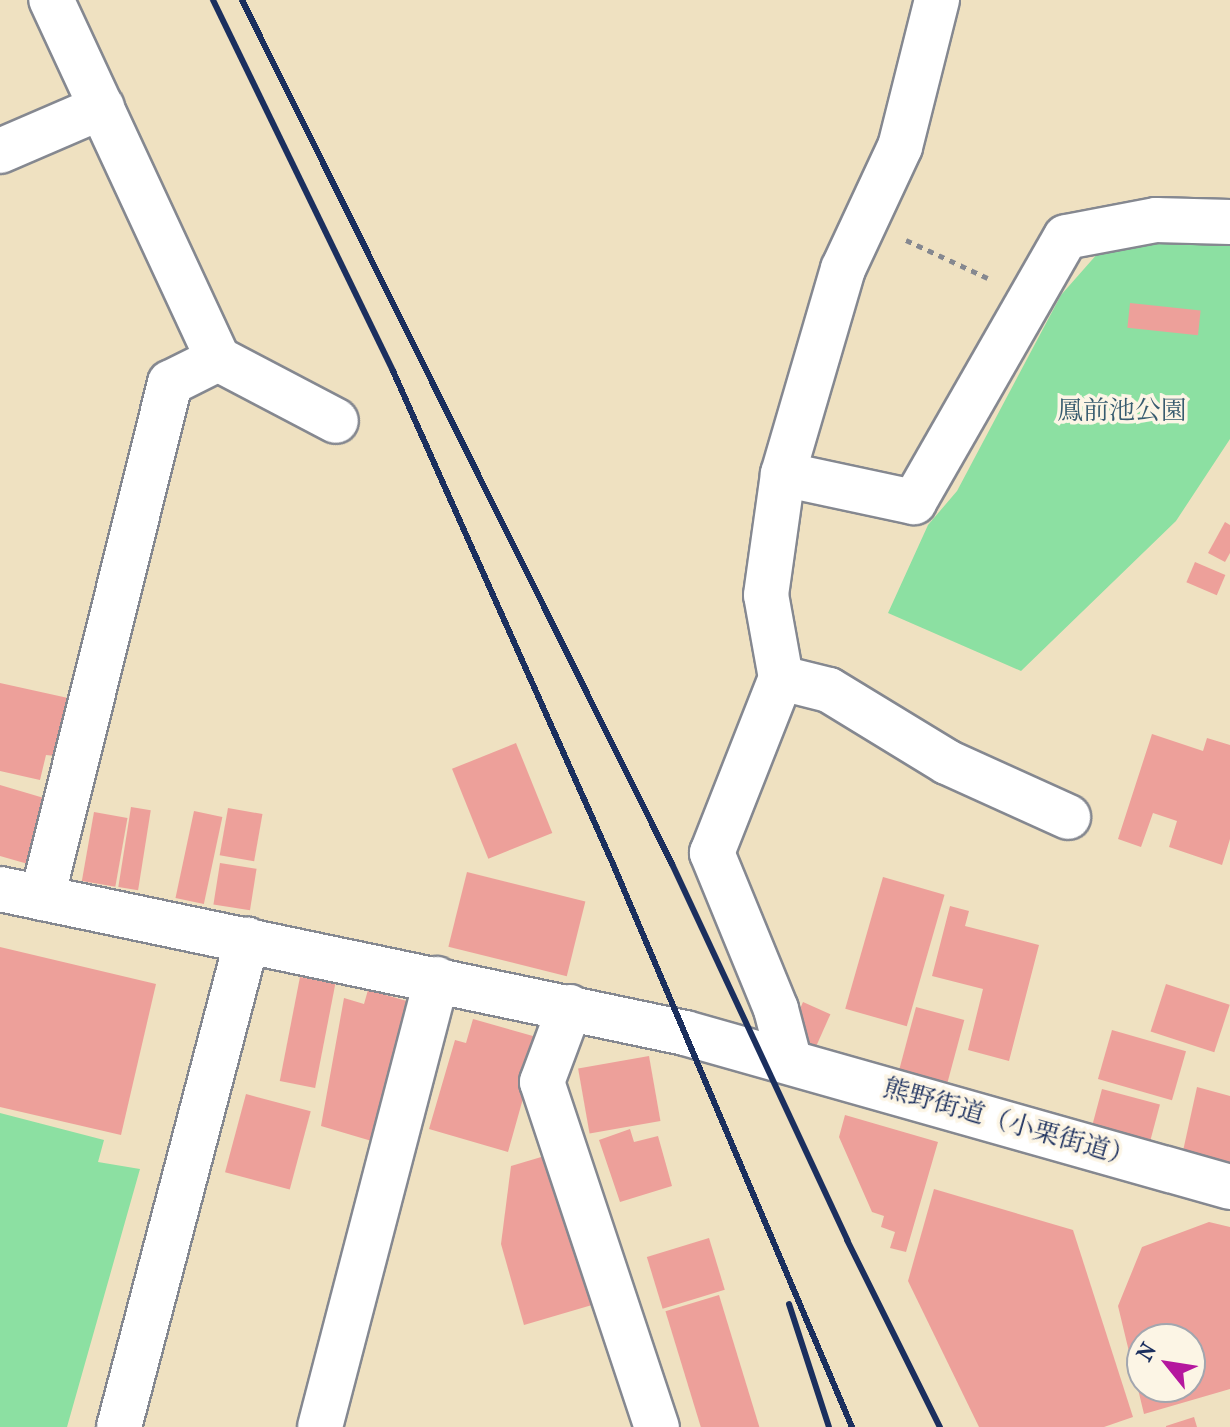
<!DOCTYPE html>
<meta charset="utf-8">
<style>
body{margin:0}
#map{position:relative;width:1230px;height:1427px;overflow:hidden;background:#efe1c1;font-family:"IM FELL French Canon","Noto Serif JP",serif}
div>[style]{position:absolute}
[style*='--x']{left:calc(var(--x)*1px);top:calc(var(--y)*1px);width:calc(var(--w)*1px);rotate:calc(var(--a)*1deg)}
.green>*{inset:0;background:#8ce0a2}
.building>*{inset:0;background:#eda09a;transform-origin:0 0}
.path>*{height:5px;margin-top:-2.5px;transform-origin:0;background:repeating-linear-gradient(90deg,#858890 0 6px,transparent 0 12px)}
.roads{filter:drop-shadow(2px 0 #858890) drop-shadow(-2px 0 #858890) drop-shadow(0 2px #858890) drop-shadow(0 -2px #858890)}
.minor>*{height:44px;margin:-22px;padding:0 22px;transform-origin:22px;border-radius:22px;background:#fff}
.rail>*{height:6px;margin:-3px;padding:0 3px;transform-origin:3px;border-radius:3px;background:#1b2f5e}
span{translate:-50% -50%;white-space:nowrap;text-align:center;line-height:1.15;-webkit-text-stroke:7px #fcf5e5;paint-order:stroke}
.park-label{font-size:26px;color:#375b6f}
.street-label{font-size:26px;color:#1b2f5e}
.north{position:absolute;left:1126px;top:1323px;width:80px;height:80px;box-sizing:border-box;background:#fcf5e5;border:2px solid #a2a6af;border-radius:50%;rotate:300deg;font-size:22px;font-weight:700;line-height:32px;text-align:center;color:#1b2f5e}
.north::after{content:'';display:block;margin:auto;width:28px;height:36px;background:#b5179e;clip-path:polygon(50% 0,100% 100%,50% 72%,0 100%)}
</style>
<div id="map">
<div class="green">
<i style="clip-path:polygon(1165px 236px,1230px 239px,1230px 439px,1176px 521px,1021px 671px,888px 613px,928px 525px,957px 491px,1061px 295px,1106px 244px)"></i>
<i style="clip-path:polygon(0 1113px,104px 1140px,98px 1162px,140px 1169px,67px 1427px,0 1427px)"></i>
</div>
<div class="building">
<i style="left:1130px;top:303px;width:71px;height:25px;rotate:6deg"></i>
<i style="clip-path:polygon(1225px 522px,1230px 525px,1230px 553px,1225px 562px,1208px 553px)"></i>
<i style="left:1195px;top:562px;width:33px;height:22px;rotate:23deg"></i>
<i style="clip-path:polygon(0 683px,68px 698px,55px 756px,46px 755px,40px 780px,0 771px)"></i>
<i style="clip-path:polygon(1152px 734px,1203px 751px,1207px 738px,1230px 745px,1230px 839px,1222px 865px,1169px 847px,1177px 821px,1153px 813px,1141px 847px,1118px 839px)"></i>
<i style="left:516px;top:743px;width:97px;height:69px;rotate:68deg"></i>
<i style="clip-path:polygon(0 785px,54px 801px,35px 866px,0 856px)"></i>
<i style="left:131px;top:807px;width:20px;height:81px;rotate:9deg"></i>
<i style="left:228px;top:808px;width:35px;height:48px;rotate:10deg"></i>
<i style="left:194px;top:811px;width:29px;height:89px;rotate:12deg"></i>
<i style="left:94px;top:812px;width:34px;height:70px;rotate:10deg"></i>
<i style="left:220px;top:863px;width:37px;height:42px;rotate:9deg"></i>
<i style="left:467px;top:872px;width:122px;height:77px;rotate:14deg"></i>
<i style="left:883px;top:877px;width:64px;height:137px;rotate:16deg"></i>
<i style="clip-path:polygon(950px 906px,969px 911px,965px 926px,1039px 945px,1009px 1061px,968px 1050px,983px 989px,932px 976px)"></i>
<i style="clip-path:polygon(0 947px,156px 984px,121px 1135px,0 1107px)"></i>
<i style="left:300px;top:977px;width:36px;height:106px;rotate:11deg"></i>
<i style="left:1166px;top:984px;width:67px;height:50px;rotate:18deg"></i>
<i style="clip-path:polygon(368px 990px,414px 1003px,375px 1142px,321px 1126px,344px 998px,364px 1004px)"></i>
<i style="left:803px;top:1002px;width:30px;height:35px;rotate:24deg"></i>
<i style="left:916px;top:1007px;width:50px;height:68px;rotate:15deg"></i>
<i style="clip-path:polygon(473px 1019px,540px 1038px,508px 1152px,429px 1129px,455px 1040px,466px 1043px)"></i>
<i style="left:1112px;top:1030px;width:77px;height:51px;rotate:16deg"></i>
<i style="left:649px;top:1056px;width:66px;height:72px;rotate:80deg"></i>
<i style="clip-path:polygon(1197px 1087px,1230px 1096px,1230px 1167px,1183px 1151px)"></i>
<i style="left:1102px;top:1089px;width:60px;height:40px;rotate:15deg"></i>
<i style="left:246px;top:1094px;width:67px;height:81px;rotate:15deg"></i>
<i style="clip-path:polygon(845px 1115px,938px 1142px,906px 1252px,890px 1248px,895px 1232px,881px 1227px,884px 1216px,872px 1212px,839px 1137px)"></i>
<i style="clip-path:polygon(630px 1129px,634px 1142px,658px 1136px,672px 1186px,620px 1202px,599px 1140px)"></i>
<i style="clip-path:polygon(548px 1155px,592px 1305px,524px 1325px,501px 1244px,511px 1166px)"></i>
<i style="clip-path:polygon(934px 1189px,1073px 1230px,1133px 1417px,1104px 1427px,979px 1427px,908px 1281px)"></i>
<i style="clip-path:polygon(evenodd,1209px 1222px,1230px 1227px,1230px 1389px,1144px 1414px,1118px 1306px,1142px 1247px,1209px 1222px,1142px 1339px,1190px 1339px,1190px 1387px,1142px 1387px,1142px 1339px)"></i>
<i style="left:709px;top:1238px;width:54px;height:65px;rotate:73deg"></i>
<i style="left:719px;top:1295px;width:138px;height:56px;rotate:73deg"></i>
<i style="clip-path:polygon(1194px 1417px,1197px 1427px,1166px 1427px,1166px 1426px)"></i>
</div>
<div class="path">
<i style="--x:906;--y:240;--w:90;--a:24.9"></i>
</div>
<div class="roads">
<div class="minor">
<i style="--x:0;--y:151;--w:111;--a:-23.3"></i>
<i style="--x:218;--y:359;--w:133;--a:27.7"></i>
<i style="--x:783;--y:474;--w:134;--a:12.1"></i>
<i style="--x:914;--y:502;--w:305;--a:-60.2"></i>
<i style="--x:1066;--y:237;--w:92;--a:-10.7"></i>
<i style="--x:1156;--y:220;--w:74;--a:1.5"></i>
<i style="--x:781;--y:678;--w:49;--a:14"></i>
<i style="--x:829;--y:690;--w:138;--a:31.4"></i>
<i style="--x:947;--y:762;--w:133;--a:24.4"></i>
<i style="--x:0;--y:889;--w:700;--a:11.87"></i>
<i style="--x:685;--y:1033;--w:566;--a:15.78"></i>
<i style="--x:42;--y:898;--w:531;--a:-76.04"></i>
<i style="--x:170;--y:383;--w:54;--a:-26.6"></i>
<i style="--x:218;--y:359;--w:396;--a:-114.9"></i>
<i style="--x:570;--y:1007;--w:80;--a:110.5"></i>
<i style="--x:542;--y:1082;--w:364;--a:71.6"></i>
<i style="--x:789;--y:1059;--w:52;--a:-104.6"></i>
<i style="--x:776;--y:1009;--w:169;--a:-112.3"></i>
<i style="--x:712;--y:853;--w:188;--a:-68.5"></i>
<i style="--x:781;--y:678;--w:84;--a:-100.2"></i>
<i style="--x:766;--y:595;--w:122;--a:-82"></i>
<i style="--x:783;--y:474;--w:214;--a:-73.7"></i>
<i style="--x:843;--y:269;--w:135;--a:-65"></i>
<i style="--x:900;--y:147;--w:152;--a:-75.9"></i>
<i style="--x:119;--y:1427;--w:504;--a:-75.27"></i>
<i style="--x:320;--y:1427;--w:463;--a:-75.4"></i>
</div>
</div>
<div class="rail">
<i style="--x:213;--y:0;--w:412;--a:64.1"></i>
<i style="--x:393;--y:371;--w:540;--a:65.95"></i>
<i style="--x:613;--y:864;--w:612;--a:67"></i>
<i style="--x:242;--y:0;--w:965;--a:63.54"></i>
<i style="--x:672;--y:864;--w:415;--a:65"></i>
<i style="--x:847;--y:1240;--w:209;--a:63.6"></i>
<i style="--x:789;--y:1304;--w:129;--a:72"></i>
</div>
<div class="park-label">
<span style="left:1122px;top:411px">鳳前池公園</span>
</div>
<div class="street-label">
<span style="left:1009px;top:1123px;rotate:16deg">熊野街道（小栗街道）</span>
</div>
<div class="north">N</div>
</div>
